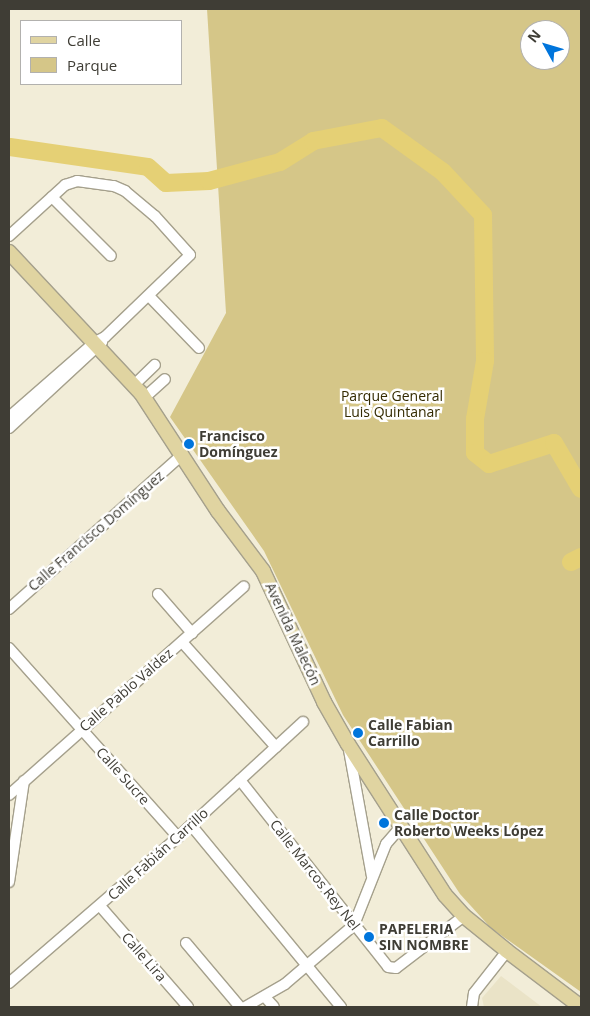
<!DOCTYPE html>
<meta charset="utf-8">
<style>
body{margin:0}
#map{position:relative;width:590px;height:1016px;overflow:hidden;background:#f2edd8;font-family:"Open Sans",sans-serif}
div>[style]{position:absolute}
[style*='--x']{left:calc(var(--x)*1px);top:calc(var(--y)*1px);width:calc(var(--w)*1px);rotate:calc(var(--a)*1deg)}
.built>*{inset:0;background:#eae3c7}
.green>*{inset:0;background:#d5c688}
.river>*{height:18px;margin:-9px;padding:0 9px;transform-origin:9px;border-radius:9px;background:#e5d075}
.roads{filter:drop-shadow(1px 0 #a5a08c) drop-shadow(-1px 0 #a5a08c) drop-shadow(0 1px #a5a08c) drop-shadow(0 -1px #a5a08c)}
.minor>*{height:10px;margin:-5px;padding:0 5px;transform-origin:5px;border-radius:5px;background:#fff}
.major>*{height:14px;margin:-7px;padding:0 7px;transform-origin:7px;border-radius:7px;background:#e0d4a1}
.dots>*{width:14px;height:14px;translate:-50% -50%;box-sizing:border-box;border:2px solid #fff;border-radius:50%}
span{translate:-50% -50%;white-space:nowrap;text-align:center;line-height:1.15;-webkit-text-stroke:5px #fff;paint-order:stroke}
.park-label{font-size:14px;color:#332a01}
.poi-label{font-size:14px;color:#3f3d35;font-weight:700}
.left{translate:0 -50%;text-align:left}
.street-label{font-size:14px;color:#3f3d35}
.frame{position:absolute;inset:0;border:10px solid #3f3d35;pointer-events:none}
.legend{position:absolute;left:20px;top:20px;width:162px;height:65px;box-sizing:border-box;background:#fff;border:1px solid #b2b1ae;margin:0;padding:6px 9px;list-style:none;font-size:15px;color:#3f3d35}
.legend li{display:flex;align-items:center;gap:10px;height:25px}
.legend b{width:25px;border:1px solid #b2b1ae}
.north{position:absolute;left:520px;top:20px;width:50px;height:50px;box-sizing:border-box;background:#fff;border:1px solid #b2b1ae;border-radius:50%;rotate:309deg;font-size:14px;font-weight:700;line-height:20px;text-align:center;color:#3f3d35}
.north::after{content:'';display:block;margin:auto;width:18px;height:22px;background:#0075dc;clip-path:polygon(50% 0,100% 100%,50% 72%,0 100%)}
</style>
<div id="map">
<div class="built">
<i style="clip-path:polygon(501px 976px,542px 1007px,484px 1007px,482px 998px)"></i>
</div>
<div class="green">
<i style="clip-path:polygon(evenodd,207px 9px,581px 9px,581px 992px,491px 928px,460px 894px,343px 715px,264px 551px,170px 417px,226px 313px,207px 9px,530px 30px,560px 30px,560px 60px,530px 60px,530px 30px)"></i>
</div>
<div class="river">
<i style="--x:10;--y:147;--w:139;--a:8.2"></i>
<i style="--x:148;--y:167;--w:24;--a:42"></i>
<i style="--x:166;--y:183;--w:43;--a:-2.7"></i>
<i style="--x:209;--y:181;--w:73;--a:-15"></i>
<i style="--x:280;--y:162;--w:39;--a:-32"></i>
<i style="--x:313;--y:141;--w:70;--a:-10.7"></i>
<i style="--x:382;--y:128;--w:75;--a:35.8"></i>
<i style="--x:443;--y:172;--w:59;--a:47.1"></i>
<i style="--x:483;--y:215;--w:146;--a:89.2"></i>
<i style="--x:485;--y:361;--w:59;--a:99.8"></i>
<i style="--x:475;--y:419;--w:34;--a:90"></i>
<i style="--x:475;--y:453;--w:18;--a:38"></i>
<i style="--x:489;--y:464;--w:68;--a:-17.9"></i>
<i style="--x:554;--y:443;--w:53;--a:59.6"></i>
<i style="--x:571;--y:562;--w:11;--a:-27"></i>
</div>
<div class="roads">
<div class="minor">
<i style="--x:52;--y:197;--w:83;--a:45"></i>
<i style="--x:9;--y:236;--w:76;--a:-42.3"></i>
<i style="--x:65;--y:185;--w:13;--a:-18"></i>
<i style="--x:77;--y:181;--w:37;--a:8"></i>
<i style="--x:114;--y:186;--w:12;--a:24"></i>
<i style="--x:125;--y:191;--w:39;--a:40"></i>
<i style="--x:155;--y:216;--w:52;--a:48.1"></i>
<i style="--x:190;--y:255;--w:118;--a:136"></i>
<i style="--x:105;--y:337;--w:11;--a:153"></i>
<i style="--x:95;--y:342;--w:114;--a:138.9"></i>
<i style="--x:149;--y:296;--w:72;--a:46.1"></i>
<i style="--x:134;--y:385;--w:29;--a:-44"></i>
<i style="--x:144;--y:398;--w:28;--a:-42"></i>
<i style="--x:9;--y:428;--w:127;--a:-42.8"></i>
<i style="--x:158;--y:594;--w:52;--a:48.9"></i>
<i style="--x:9;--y:609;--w:233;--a:-41.7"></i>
<i style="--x:182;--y:642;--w:141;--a:48.2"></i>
<i style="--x:9;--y:648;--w:254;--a:48.2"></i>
<i style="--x:349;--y:750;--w:128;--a:79.7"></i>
<i style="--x:240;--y:780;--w:238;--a:51.6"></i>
<i style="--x:388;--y:967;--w:8;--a:7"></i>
<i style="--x:396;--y:968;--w:86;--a:-37.4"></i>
<i style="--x:9;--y:795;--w:314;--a:-41.6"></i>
<i style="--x:191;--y:825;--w:236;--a:50.5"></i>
<i style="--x:9;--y:882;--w:102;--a:-81.6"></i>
<i style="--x:100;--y:906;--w:134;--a:48.9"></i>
<i style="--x:186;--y:943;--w:84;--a:49.8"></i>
<i style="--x:9;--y:983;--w:223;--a:-40.8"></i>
<i style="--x:178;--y:837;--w:170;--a:-42.6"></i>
<i style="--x:265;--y:997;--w:13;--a:48"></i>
<i style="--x:245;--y:1007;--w:46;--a:-29.9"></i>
<i style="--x:285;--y:984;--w:91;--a:-40.5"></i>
<i style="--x:354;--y:925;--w:87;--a:-68.4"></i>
<i style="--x:386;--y:844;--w:23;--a:-49"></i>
<i style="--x:472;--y:1007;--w:14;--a:-82"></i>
<i style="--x:474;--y:993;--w:53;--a:-51.8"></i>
</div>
<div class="major">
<i style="--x:9;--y:252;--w:193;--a:46.9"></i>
<i style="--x:141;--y:393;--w:141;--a:56.9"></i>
<i style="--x:218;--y:511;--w:75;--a:53.1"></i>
<i style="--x:263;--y:571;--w:145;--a:65"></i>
<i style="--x:324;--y:702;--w:48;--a:60.3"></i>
<i style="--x:348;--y:744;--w:179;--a:57.3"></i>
<i style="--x:445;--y:895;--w:28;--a:48"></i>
<i style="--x:464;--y:916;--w:55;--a:39.1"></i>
<i style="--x:507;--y:951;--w:93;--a:37.1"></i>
</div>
</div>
<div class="dots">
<i style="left:189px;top:444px;background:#0075dc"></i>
<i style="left:358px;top:733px;background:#0075dc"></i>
<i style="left:384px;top:823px;background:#0075dc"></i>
<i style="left:369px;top:937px;background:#0075dc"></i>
</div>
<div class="park-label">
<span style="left:392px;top:404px">Parque General<br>Luis Quintanar</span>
</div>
<div class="poi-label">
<span class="left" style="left:199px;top:444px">Francisco<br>Domínguez</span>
<span class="left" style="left:368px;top:733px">Calle Fabian<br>Carrillo</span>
<span class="left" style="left:394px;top:823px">Calle Doctor<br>Roberto Weeks López</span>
<span class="left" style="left:379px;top:937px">PAPELERIA<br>SIN NOMBRE</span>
</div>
<div class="street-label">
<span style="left:96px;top:531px;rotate:-41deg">Calle Francisco Domínguez</span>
<span style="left:293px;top:634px;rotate:65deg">Avenida Malecón</span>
<span style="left:126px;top:690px;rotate:-41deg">Calle Pablo Valdez</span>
<span style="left:123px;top:776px;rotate:48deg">Calle Sucre</span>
<span style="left:158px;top:854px;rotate:-42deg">Calle Fabián Carrillo</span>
<span style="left:315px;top:875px;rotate:52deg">Calle Marcos Rey Nel</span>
<span style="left:144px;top:957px;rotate:49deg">Calle Lira</span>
</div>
<div class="frame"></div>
<ul class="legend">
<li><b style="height:6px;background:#e0d4a1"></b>Calle</li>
<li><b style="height:14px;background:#d5c688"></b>Parque</li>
</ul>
<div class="north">N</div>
</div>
